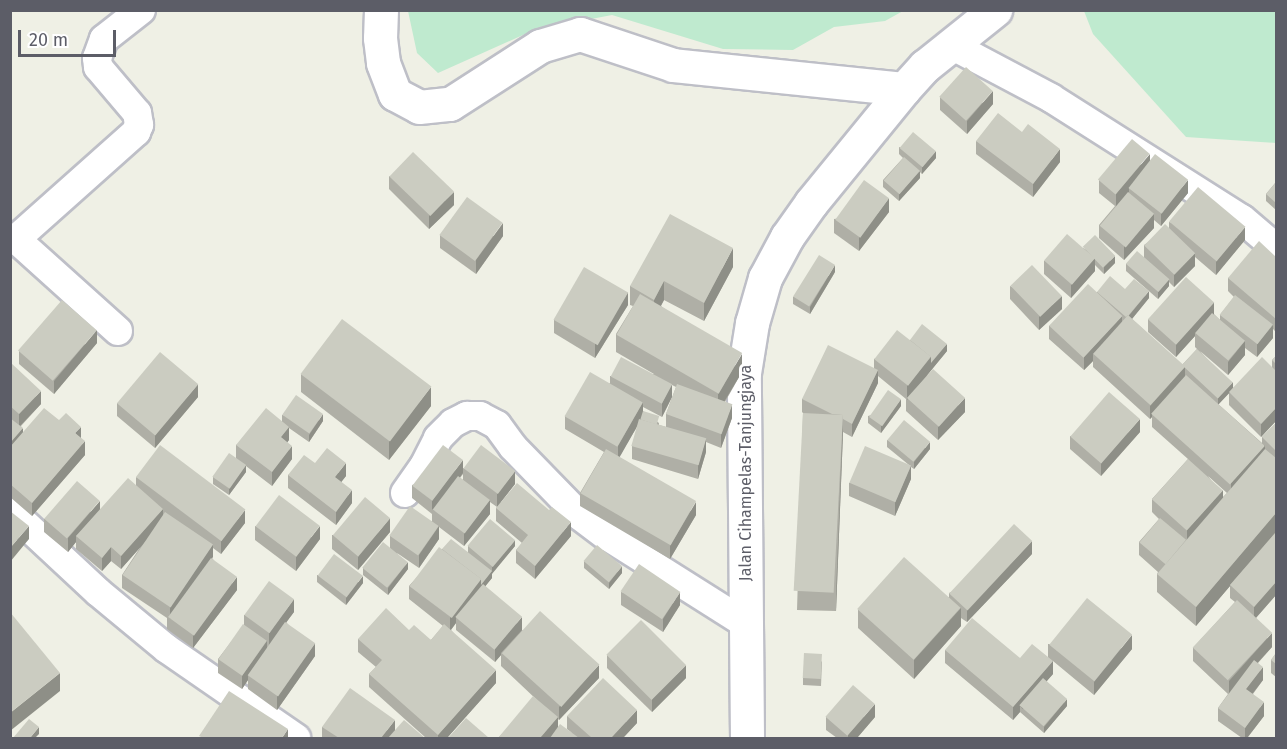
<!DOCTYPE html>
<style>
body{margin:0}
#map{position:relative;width:1287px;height:749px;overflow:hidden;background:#eff0e5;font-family:"Fira Sans",sans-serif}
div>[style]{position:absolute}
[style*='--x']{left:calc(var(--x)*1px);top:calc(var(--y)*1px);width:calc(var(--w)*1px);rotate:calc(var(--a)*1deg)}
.green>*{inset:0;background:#bfeacf}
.roads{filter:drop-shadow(2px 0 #bebfc7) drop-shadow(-2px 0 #bebfc7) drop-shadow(0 2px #bebfc7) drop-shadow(0 -2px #bebfc7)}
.street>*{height:28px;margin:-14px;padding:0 14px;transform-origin:14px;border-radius:14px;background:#fff}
.secondary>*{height:33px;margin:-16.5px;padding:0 16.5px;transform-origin:16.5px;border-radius:16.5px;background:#fff}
.wall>*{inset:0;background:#afafa6}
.shaded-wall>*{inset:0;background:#8e8f87}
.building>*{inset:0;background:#cbccc1;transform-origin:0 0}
span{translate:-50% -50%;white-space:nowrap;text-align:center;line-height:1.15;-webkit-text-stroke:6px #fff;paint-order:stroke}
.street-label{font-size:16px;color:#5c5d67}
.frame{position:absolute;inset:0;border:12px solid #5c5d67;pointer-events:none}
.scale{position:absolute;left:18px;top:30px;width:98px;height:27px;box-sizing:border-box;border:3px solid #5c5d67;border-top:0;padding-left:8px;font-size:18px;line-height:21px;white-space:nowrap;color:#5c5d67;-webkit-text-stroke:4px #fff;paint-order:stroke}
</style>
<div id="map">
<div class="green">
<i style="clip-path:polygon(408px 11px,903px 11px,885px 21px,834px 27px,793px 50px,723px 49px,612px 15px,534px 30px,438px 73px,417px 53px)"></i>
<i style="clip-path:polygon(1084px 11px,1276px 11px,1276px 143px,1186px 137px,1093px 34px)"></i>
</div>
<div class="roads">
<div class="street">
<i style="--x:951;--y:45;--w:113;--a:27.9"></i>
<i style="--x:1051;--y:98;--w:226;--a:32.4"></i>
<i style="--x:1242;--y:219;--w:45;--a:40.5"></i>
<i style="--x:118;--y:331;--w:137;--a:-138"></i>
<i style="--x:16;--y:239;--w:161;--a:-41.7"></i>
<i style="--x:136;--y:132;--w:8;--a:-67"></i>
<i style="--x:139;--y:125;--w:12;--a:-99"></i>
<i style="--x:137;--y:113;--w:60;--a:-130.3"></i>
<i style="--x:98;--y:67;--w:9;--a:-96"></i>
<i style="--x:97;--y:58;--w:20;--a:-70"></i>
<i style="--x:104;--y:39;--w:47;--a:-38.1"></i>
<i style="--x:405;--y:493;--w:33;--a:-55"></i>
<i style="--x:424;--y:466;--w:31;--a:-63"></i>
<i style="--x:438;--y:438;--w:21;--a:-45"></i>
<i style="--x:453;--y:423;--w:16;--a:-27"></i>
<i style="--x:467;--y:416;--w:13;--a:0"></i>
<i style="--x:480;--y:416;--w:19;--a:28"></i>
<i style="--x:497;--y:425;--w:27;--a:54"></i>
<i style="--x:513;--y:447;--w:96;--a:45.8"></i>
<i style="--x:580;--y:516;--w:34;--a:37"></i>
<i style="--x:607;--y:536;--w:165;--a:32.3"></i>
<i style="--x:10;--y:510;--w:120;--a:43"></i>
<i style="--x:98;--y:592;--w:89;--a:39.6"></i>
<i style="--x:167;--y:649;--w:157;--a:34.6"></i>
</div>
<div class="secondary">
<i style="--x:381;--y:10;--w:28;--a:92"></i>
<i style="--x:380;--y:38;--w:25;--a:83"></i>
<i style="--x:383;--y:63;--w:33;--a:69"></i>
<i style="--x:395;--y:94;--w:27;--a:28"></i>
<i style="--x:419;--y:107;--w:31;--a:-6"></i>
<i style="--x:450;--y:104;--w:107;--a:-32.8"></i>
<i style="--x:540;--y:46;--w:42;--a:-16.7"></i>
<i style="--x:580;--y:34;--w:98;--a:18.4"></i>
<i style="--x:673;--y:65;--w:232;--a:5.9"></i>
<i style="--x:747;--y:738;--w:365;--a:-90.5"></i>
<i style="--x:744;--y:373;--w:51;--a:-80.9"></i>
<i style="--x:752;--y:323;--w:47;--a:-73.9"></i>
<i style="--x:765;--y:278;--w:47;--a:-61.8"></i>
<i style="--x:787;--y:237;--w:42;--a:-54.8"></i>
<i style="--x:811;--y:203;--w:147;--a:-50.8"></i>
<i style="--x:904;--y:89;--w:31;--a:-48"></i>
<i style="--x:925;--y:66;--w:90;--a:-38.7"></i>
</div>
</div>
<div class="wall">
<i style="clip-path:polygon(940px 97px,993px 104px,967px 134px,940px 110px)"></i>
<i style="clip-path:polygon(976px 141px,1060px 162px,1033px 197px,976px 154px)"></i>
<i style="clip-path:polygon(899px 147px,936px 158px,922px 174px,919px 171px,920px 178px,899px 201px,883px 187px,883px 180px,903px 158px,899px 154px)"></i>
<i style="clip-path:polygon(1150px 161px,1188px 193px,1161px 226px,1154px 220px,1154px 228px,1124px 260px,1099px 238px,1099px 225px,1115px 206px,1099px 193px,1099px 180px)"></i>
<i style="clip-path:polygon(389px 176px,454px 205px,429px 229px,389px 189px)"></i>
<i style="clip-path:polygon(1276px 182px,1276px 210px,1266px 201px,1266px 194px)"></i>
<i style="clip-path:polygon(889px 212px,859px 251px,834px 233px,834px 219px)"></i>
<i style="clip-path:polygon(1169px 222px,1245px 240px,1216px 275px,1195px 257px,1195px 266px,1174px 287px,1169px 282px,1169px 286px,1158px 299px,1126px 271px,1126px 264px,1144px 258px,1144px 245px,1169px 228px)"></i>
<i style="clip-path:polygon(440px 235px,503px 236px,476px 274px,440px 248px)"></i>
<i style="clip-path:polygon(1083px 248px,1115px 263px,1104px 274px,1095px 265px,1095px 271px,1071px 298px,1044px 274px,1044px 261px)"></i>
<i style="clip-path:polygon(evenodd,1276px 257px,1276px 332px,1273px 329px,1273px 338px,1257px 357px,1245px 348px,1245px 355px,1228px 375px,1200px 351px,1233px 388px,1272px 367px,1272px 360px,1276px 356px,1276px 421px,1261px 437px,1229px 405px,1229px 393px,1218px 404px,1262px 443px,1262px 437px,1276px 423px,1276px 595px,1256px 618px,1272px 647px,1258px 663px,1263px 680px,1253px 694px,1264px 716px,1248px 737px,1252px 738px,1242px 738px,1218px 721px,1218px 708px,1228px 694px,1193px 661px,1193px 648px,1235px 602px,1230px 598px,1230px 586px,1196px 626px,1157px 592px,1157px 574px,1158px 572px,1139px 555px,1139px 542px,1159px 519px,1152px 512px,1152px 499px,1188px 459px,1152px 427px,1152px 417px,1150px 419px,1093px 367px,1093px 361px,1084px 370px,1049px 339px,1049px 326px,1097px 292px,1125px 289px,1149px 298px,1132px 319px,1182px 365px,1197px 349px,1195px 347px,1195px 336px,1176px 357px,1148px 332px,1148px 319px,1214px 314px,1220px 320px,1220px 315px,1234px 297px,1228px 291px,1228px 278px,1276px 257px,1208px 476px,1227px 493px,1223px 497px,1208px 476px)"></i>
<i style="clip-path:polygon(evenodd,733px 267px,704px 321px,664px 300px,661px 306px,742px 372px,725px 402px,732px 418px,721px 448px,706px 442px,706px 452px,698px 479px,632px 459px,632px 446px,638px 425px,619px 457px,696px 515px,670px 559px,580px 506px,580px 493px,604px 452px,565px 429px,565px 416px,610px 383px,610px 376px,654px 374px,616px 352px,616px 334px,633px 306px,630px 305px,630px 286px,733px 267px,672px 385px,676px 387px,666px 414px,666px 427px,659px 425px,659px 423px,643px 411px,643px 407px,662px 417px,672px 397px,672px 385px)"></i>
<i style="clip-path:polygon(835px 272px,810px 314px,793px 304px,793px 297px)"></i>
<i style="clip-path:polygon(1010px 286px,1062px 309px,1039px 330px,1010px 299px)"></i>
<i style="clip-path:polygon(628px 305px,595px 358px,554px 333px,554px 320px)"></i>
<i style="clip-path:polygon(910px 340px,947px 351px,927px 375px,965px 412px,938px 440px,906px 411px,906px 399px,878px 376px,878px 383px,852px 437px,843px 432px,836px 611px,797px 610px,803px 413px,802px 412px,802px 399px,874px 368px,874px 359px)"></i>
<i style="clip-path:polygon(97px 343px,54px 394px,19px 364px,19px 351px)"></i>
<i style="clip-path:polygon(10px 362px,41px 404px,21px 426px,23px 432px,81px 438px,85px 455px,32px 516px,10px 497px)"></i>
<i style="clip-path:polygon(301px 374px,431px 406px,389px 460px,301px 392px)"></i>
<i style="clip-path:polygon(198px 397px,155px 448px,117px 416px,117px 403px)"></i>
<i style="clip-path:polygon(901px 406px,881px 433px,868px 423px,868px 416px)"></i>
<i style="clip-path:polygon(282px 415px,323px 421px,309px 442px,289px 428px,289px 440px,287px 442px,292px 459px,272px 486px,246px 466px,246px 472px,229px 495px,213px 484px,213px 477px,236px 458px,236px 445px,282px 421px)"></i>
<i style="clip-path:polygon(1140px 432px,1101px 476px,1070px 449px,1070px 436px)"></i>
<i style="clip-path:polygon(887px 440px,930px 449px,914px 469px,911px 467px,911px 479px,895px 516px,849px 496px,849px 483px,909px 465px,887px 447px)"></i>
<i style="clip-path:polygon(315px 463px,346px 476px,341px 482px,352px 503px,336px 525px,288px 488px,288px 475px)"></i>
<i style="clip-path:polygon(evenodd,463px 468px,515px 484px,501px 502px,571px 536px,535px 579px,516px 563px,516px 550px,522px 543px,496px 521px,496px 508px,497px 507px,490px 502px,490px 514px,464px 546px,439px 527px,439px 539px,419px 568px,397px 553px,408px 569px,388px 595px,363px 575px,363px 568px,390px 548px,390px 536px,432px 521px,432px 514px,412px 498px,412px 485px,463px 468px,463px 474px,463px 480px,460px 478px,463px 474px)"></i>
<i style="clip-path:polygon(136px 477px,245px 523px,221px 554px,213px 548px,212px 558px,237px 590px,193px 648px,167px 629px,167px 618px,122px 588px,122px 575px,141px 546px,121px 569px,111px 561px,102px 571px,76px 549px,76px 542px,68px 552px,44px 532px,44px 519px,100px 510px,136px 485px)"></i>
<i style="clip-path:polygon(255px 526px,320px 539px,296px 571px,255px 540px)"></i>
<i style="clip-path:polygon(390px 532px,358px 570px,332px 549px,332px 535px)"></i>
<i style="clip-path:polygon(468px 546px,515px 546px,492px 573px,492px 578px,485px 586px,522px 630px,599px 678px,559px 720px,558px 719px,558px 727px,572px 733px,567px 729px,567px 716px,637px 723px,623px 738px,498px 738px,537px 700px,501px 666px,501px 655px,495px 662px,456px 630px,456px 623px,451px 630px,496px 683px,447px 738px,426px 738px,369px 687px,369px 674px,376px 667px,358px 652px,358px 639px,409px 630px,431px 640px,443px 626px,409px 599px,409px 586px,442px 549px,468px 552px)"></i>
<i style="clip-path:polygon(1032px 554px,967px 622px,961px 618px,961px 626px,914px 679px,858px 628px,858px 610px,949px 597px,949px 593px)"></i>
<i style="clip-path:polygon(584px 561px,622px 573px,609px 589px,584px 568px)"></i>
<i style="clip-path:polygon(317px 575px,363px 583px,346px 605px,317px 582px)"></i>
<i style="clip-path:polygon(621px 592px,680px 605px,663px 632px,621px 605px)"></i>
<i style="clip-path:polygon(294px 612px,286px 622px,315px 656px,277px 710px,248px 689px,248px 680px,242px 689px,218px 673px,218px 659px,244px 625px,244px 615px)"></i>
<i style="clip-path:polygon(1048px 644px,1132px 649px,1094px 695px,1053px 661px,1053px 674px,1046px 681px,1067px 706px,1044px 733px,1020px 712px,1013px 720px,945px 663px,945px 650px,1020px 658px,1048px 657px)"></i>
<i style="clip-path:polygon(1276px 653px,1276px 677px,1271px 673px,1271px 660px)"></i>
<i style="clip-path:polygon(607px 655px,686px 678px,652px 712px,607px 668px)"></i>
<i style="clip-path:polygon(822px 661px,821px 686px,803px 685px,803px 678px)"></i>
<i style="clip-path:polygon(826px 717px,875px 717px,857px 738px,837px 738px,826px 730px)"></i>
<i style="clip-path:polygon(322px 727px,395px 731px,425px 738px,322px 738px)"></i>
</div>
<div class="shaded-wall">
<i style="clip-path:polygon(993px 91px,993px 104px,967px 134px,967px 121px)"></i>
<i style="clip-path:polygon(1060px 149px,1060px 162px,1033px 197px,1033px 184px)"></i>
<i style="clip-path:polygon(936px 151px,936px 158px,922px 174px,922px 167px)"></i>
<i style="clip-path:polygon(1150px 154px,1150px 167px,1129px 188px,1129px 192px,1116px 207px,1116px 194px)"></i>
<i style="clip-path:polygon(920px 171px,920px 178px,899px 201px,899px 194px)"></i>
<i style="clip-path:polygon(1188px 180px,1188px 193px,1161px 226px,1161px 213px)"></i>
<i style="clip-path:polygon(454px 192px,454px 205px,429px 229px,429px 216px)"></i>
<i style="clip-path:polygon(889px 198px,889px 212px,859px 251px,859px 238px)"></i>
<i style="clip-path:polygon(1154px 214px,1154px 228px,1124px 260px,1124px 247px)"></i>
<i style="clip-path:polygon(503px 223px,503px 236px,476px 274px,476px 260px)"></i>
<i style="clip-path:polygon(1245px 227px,1245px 240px,1216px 275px,1216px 262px)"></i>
<i style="clip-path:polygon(733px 248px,733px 267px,704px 321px,704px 303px)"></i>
<i style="clip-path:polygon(1195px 253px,1195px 266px,1174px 287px,1174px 274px)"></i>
<i style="clip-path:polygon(1115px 256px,1115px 263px,1104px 274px,1104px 267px)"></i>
<i style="clip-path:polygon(1095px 258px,1095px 271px,1071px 298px,1071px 285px)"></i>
<i style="clip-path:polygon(835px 265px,835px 272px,810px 314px,810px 307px)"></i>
<i style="clip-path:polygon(1169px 279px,1169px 286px,1158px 299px,1158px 292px)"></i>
<i style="clip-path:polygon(664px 281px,664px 300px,654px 318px,654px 300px)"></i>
<i style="clip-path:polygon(1149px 291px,1149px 298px,1127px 325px,1127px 318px)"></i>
<i style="clip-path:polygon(628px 292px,628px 305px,595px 358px,595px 344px)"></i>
<i style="clip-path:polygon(1062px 296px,1062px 309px,1039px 330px,1039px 317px)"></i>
<i style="clip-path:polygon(1214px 302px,1214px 315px,1195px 333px,1195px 336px,1176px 357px,1176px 344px)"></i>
<i style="clip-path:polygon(1122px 316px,1122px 329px,1093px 354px,1093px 361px,1084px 370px,1084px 357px)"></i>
<i style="clip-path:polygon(1273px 325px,1273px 338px,1257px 357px,1257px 344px)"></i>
<i style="clip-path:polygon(97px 330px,97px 343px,54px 394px,54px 381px)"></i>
<i style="clip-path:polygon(1245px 341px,1245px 355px,1228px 375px,1228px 362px)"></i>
<i style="clip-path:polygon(947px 344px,947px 351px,907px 400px,907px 386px,931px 357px)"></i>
<i style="clip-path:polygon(742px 354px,742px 372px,718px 412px,718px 394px)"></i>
<i style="clip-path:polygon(1185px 367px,1185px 380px,1152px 414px,1152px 417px,1150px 419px,1150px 406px)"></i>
<i style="clip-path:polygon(878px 370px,878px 383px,852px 437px,852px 424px)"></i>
<i style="clip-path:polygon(1233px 382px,1233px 389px,1218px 405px,1218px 398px)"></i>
<i style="clip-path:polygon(198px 384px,198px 397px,155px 448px,155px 435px)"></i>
<i style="clip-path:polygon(672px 384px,672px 397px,662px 417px,662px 403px)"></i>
<i style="clip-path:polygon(431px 387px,431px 406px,389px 460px,389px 441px)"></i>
<i style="clip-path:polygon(41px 391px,41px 404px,19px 427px,19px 414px)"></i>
<i style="clip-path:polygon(965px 398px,965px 412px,938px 440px,938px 427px)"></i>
<i style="clip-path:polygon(901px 399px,901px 406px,881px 433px,881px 426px)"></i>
<i style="clip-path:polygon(643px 402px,643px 416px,618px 460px,618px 446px)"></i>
<i style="clip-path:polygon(732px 404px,732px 418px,721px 448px,721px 434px)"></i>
<i style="clip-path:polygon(1276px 408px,1276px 421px,1261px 437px,1261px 424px)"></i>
<i style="clip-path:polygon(323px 414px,323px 421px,309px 442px,309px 435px)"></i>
<i style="clip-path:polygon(843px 415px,843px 433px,836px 611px,836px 593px)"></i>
<i style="clip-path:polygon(1140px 419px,1140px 432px,1101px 476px,1101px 463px)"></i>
<i style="clip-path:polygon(81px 427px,81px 440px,75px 433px)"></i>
<i style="clip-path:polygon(289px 427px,289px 440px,281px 451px,281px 437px)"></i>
<i style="clip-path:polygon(23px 428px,23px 441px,10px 456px,10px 443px)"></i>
<i style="clip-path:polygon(706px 438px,706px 452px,698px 479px,698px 465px)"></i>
<i style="clip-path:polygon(85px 441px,85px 455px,32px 516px,32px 503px)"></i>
<i style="clip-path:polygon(930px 442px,930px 449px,914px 469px,914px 462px)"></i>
<i style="clip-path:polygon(1265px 445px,1265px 458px,1231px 496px,1231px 483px)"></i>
<i style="clip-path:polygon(292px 446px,292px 459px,272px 486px,272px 472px)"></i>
<i style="clip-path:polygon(463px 460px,463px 473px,435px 511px,432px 509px,432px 501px)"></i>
<i style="clip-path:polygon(346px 463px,346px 476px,335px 490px,335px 477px)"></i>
<i style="clip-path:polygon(246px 465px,246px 472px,229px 495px,229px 488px)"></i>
<i style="clip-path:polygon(911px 466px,911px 479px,895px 516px,895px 502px)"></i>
<i style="clip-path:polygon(515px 471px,515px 484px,497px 507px,497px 494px)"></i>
<i style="clip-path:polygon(352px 490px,352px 503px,336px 525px,336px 512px)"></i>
<i style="clip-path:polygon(1223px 490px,1223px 503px,1187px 544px,1187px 530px)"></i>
<i style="clip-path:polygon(490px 500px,490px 514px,464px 546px,464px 533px)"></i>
<i style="clip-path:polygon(100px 501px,100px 514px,76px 536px,76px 542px,68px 552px,68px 538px)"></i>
<i style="clip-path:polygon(696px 502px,696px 515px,670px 559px,670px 546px)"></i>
<i style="clip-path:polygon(163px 509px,163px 522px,121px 569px,121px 556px)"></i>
<i style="clip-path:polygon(245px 510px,245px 523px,221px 554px,221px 541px)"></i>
<i style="clip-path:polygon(1276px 513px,1276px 532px,1230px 585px,1230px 586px,1196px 626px,1196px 607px)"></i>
<i style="clip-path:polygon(390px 518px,390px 532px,358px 570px,358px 557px)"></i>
<i style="clip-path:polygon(571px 522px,571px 536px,535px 579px,535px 566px)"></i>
<i style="clip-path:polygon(29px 526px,29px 539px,10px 562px,10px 548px)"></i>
<i style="clip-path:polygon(320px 526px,320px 539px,296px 571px,296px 557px)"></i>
<i style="clip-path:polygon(439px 526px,439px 539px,419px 568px,419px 555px)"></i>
<i style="clip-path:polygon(515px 540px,515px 546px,492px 574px,492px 567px)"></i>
<i style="clip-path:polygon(1032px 541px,1032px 554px,967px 622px,967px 609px)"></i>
<i style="clip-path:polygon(213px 544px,213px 557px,171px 619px,170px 618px,170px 607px)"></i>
<i style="clip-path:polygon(111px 547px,111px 561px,102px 571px,102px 558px)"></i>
<i style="clip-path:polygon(408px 562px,408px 569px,388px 595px,388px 588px)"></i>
<i style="clip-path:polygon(622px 566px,622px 573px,609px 589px,609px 583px)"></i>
<i style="clip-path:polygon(492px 571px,492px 578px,459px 619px,456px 617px,456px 623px,450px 631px,450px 618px,481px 579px)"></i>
<i style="clip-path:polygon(363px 576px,363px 583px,346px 605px,346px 598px)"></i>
<i style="clip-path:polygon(237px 577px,237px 590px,193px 648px,193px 635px)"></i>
<i style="clip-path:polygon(1276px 582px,1276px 595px,1254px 620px,1254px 607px)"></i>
<i style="clip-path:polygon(680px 592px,680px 605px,663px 632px,663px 619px)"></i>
<i style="clip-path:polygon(294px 599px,294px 612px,269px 646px,269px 633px)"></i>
<i style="clip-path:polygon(961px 608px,961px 626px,914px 679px,914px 660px)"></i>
<i style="clip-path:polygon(522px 617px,522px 630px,501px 653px,501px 655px,495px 662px,495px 649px)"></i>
<i style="clip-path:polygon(1272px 633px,1272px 647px,1229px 694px,1229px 681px)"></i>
<i style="clip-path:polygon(1132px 635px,1132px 649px,1094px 695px,1094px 682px)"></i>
<i style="clip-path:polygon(267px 641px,267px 654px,248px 676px,248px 680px,242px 689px,242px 676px)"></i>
<i style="clip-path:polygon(315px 643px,315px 656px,277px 710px,277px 696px)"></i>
<i style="clip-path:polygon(1053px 661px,1053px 674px,1023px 709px,1020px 706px,1020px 712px,1013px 720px,1013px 707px)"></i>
<i style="clip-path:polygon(599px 665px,599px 678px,559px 720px,559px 707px)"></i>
<i style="clip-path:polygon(686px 665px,686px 678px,652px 712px,652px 699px)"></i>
<i style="clip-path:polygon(1263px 667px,1263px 680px,1246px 702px,1246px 689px)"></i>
<i style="clip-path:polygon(496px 670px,496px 683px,447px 738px,438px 738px,438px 735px)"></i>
<i style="clip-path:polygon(60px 673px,60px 691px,10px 731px,10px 713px)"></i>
<i style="clip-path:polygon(1067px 699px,1067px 706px,1044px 733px,1044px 727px)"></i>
<i style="clip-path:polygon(1264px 702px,1264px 716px,1247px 738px,1245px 738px,1245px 728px)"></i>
<i style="clip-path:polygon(875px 704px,875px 717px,857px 738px,848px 738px,848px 735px)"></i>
<i style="clip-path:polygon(637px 710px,637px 723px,623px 738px,611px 738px)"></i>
<i style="clip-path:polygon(558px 717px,558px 730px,551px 738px,540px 738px)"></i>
<i style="clip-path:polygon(395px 720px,395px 733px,391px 738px,381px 738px)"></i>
<i style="clip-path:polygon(39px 727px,39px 734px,35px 738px,30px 738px)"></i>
<i style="clip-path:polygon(288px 729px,288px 738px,282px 738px)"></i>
</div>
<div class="building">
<i style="left:966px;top:67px;width:36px;height:40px;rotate:42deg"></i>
<i style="clip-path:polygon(998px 113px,1022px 132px,1028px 124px,1060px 149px,1033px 184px,976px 141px)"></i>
<i style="left:913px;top:132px;width:30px;height:21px;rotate:40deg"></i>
<i style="left:1132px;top:139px;width:23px;height:53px;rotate:40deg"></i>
<i style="left:413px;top:152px;width:57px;height:34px;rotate:44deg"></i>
<i style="left:1155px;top:154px;width:42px;height:43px;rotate:38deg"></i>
<i style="left:904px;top:157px;width:21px;height:31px;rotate:41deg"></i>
<i style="left:864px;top:180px;width:31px;height:49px;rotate:36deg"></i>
<i style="clip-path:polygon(1276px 182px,1276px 203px,1266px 194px)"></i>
<i style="left:1198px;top:187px;width:62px;height:45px;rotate:40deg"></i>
<i style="left:1128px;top:192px;width:34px;height:44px;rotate:40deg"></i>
<i style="left:467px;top:197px;width:44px;height:47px;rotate:36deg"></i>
<i style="clip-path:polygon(670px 214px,733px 248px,704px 303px,664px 281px,654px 300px,630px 286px)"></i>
<i style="left:1165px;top:224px;width:42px;height:30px;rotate:44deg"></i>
<i style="left:1067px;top:234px;width:37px;height:35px;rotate:41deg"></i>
<i style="left:1095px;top:235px;width:29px;height:17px;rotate:46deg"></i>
<i style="clip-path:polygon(1259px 241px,1276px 257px,1276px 319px,1228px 278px)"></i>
<i style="left:1137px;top:251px;width:43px;height:17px;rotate:41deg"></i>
<i style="left:819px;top:255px;width:19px;height:49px;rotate:32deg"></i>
<i style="left:1032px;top:265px;width:43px;height:30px;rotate:46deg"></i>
<i style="left:584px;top:267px;width:51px;height:61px;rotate:30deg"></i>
<i style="clip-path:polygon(1110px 276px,1125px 289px,1134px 279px,1149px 291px,1128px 316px,1128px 315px,1126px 317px,1097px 292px)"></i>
<i style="left:1186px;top:277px;width:38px;height:57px;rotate:42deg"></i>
<i style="left:1088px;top:284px;width:47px;height:57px;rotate:43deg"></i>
<i style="left:640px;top:294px;width:118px;height:47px;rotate:30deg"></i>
<i style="left:1235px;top:295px;width:48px;height:25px;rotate:38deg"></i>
<i style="left:62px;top:300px;width:46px;height:67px;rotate:41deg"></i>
<i style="left:1212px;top:313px;width:43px;height:26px;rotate:40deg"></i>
<i style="left:1128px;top:315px;width:77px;height:52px;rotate:42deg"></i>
<i style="left:342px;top:319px;width:112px;height:69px;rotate:37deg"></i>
<i style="clip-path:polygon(922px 324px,947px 344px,931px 363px,931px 357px,910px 340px)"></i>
<i style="left:897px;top:330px;width:43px;height:37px;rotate:38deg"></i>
<i style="clip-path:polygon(828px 345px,878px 370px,852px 424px,843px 419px,843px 415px,832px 414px,802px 399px)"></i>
<i style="left:1197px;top:349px;width:49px;height:22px;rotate:43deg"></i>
<i style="left:160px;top:352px;width:50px;height:67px;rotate:40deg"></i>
<i style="clip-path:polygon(1276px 356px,1276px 364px,1272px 360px)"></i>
<i style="left:621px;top:357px;width:58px;height:22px;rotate:28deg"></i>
<i style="clip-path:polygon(1262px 357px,1276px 371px,1276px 408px,1261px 424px,1229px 392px)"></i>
<i style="clip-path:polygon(10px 362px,41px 391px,19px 414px,10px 406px)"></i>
<i style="left:933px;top:369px;width:43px;height:39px;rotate:42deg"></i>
<i style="left:590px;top:372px;width:61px;height:51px;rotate:30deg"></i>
<i style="left:1186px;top:375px;width:106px;height:52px;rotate:42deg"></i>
<i style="left:677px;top:384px;width:59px;height:32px;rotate:20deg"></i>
<i style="left:888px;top:390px;width:16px;height:33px;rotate:35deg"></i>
<i style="left:1109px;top:392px;width:41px;height:59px;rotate:41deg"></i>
<i style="left:296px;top:395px;width:33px;height:24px;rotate:35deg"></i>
<i style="clip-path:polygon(44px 408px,59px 420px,66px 413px,81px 427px,75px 433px,85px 441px,32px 503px,10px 484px,10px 447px)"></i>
<i style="clip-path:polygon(266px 408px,289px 427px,281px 437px,292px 446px,272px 472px,236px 445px)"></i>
<i style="left:643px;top:411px;width:17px;height:9px;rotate:17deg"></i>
<i style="left:803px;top:413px;width:40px;height:178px;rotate:3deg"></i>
<i style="clip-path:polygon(10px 418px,23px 428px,10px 443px)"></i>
<i style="left:639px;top:419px;width:70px;height:28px;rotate:16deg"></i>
<i style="left:904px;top:420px;width:34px;height:26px;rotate:40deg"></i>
<i style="clip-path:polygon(1276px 423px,1276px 451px,1262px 437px)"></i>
<i style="left:160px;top:445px;width:107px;height:40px;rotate:37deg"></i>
<i style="left:443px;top:445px;width:25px;height:51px;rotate:37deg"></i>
<i style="left:481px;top:445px;width:43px;height:29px;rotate:37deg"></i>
<i style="left:865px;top:446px;width:50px;height:40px;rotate:23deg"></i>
<i style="clip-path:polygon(327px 448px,346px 463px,335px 477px,352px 490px,336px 512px,288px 475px,304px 455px,315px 463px)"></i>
<i style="left:606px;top:449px;width:104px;height:51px;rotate:30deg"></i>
<i style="clip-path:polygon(1265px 449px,1276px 458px,1276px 513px,1196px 607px,1157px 574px)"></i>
<i style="left:229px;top:453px;width:21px;height:29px;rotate:35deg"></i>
<i style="left:1188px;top:459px;width:47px;height:54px;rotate:42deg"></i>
<i style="left:458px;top:476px;width:40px;height:42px;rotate:37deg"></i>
<i style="clip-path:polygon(128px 478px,163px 509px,121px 556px,111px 547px,102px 558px,76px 536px)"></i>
<i style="left:77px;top:481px;width:30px;height:50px;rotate:41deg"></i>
<i style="clip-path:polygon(517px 483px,549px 510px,552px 507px,571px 522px,535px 566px,516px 550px,528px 535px,496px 508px)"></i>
<i style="left:279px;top:495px;width:51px;height:39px;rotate:37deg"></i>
<i style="left:365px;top:497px;width:33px;height:50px;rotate:40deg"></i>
<i style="left:410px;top:506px;width:35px;height:36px;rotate:35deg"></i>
<i style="clip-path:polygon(10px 511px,29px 526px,10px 548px)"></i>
<i style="left:165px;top:512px;width:58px;height:76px;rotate:34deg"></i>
<i style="left:1160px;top:518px;width:34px;height:32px;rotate:40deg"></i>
<i style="left:490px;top:519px;width:33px;height:35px;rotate:40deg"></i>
<i style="left:1014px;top:524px;width:25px;height:95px;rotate:43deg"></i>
<i style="clip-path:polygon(1276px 532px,1276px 582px,1254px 607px,1230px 585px)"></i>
<i style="clip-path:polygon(451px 539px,492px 571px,481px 585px,481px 579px,442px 549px)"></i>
<i style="left:383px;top:542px;width:32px;height:33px;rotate:39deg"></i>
<i style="left:597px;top:545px;width:33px;height:21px;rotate:40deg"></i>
<i style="left:439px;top:547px;width:53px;height:49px;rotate:37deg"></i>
<i style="left:334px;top:554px;width:36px;height:27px;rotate:37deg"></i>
<i style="left:904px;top:557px;width:76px;height:70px;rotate:42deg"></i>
<i style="left:211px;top:558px;width:32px;height:73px;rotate:36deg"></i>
<i style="left:639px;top:564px;width:50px;height:33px;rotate:34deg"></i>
<i style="left:269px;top:581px;width:31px;height:42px;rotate:36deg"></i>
<i style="left:483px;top:584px;width:51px;height:43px;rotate:40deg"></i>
<i style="left:1087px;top:598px;width:58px;height:60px;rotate:39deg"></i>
<i style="left:1237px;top:600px;width:48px;height:65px;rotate:43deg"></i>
<i style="clip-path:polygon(386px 608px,409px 630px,414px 625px,431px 640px,444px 624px,496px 670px,438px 735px,369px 674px,382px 660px,358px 639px)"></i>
<i style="left:540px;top:611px;width:80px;height:57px;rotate:42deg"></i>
<i style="clip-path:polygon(10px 612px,60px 673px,10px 713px)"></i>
<i style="clip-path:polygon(972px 618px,1020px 658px,1032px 644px,1053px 661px,1013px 707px,945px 650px)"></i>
<i style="left:641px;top:620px;width:64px;height:49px;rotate:45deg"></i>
<i style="left:285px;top:622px;width:37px;height:65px;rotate:35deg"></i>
<i style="left:243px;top:624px;width:29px;height:43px;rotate:35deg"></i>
<i style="left:804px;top:653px;width:18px;height:25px;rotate:3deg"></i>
<i style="clip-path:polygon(1276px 653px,1276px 664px,1271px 660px)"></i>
<i style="clip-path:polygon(1254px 660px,1263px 667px,1246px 689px,1264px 702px,1245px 728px,1218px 708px)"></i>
<i style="clip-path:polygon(603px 678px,637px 710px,611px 738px,592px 738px,567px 716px)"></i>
<i style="left:1043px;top:678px;width:32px;height:36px;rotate:41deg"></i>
<i style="left:853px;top:685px;width:29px;height:42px;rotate:41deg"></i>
<i style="clip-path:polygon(350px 688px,395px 720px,381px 738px,339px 738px,322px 727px)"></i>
<i style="clip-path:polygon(229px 691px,288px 729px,282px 738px,203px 738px,199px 736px)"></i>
<i style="clip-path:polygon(533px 696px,558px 717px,540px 738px,498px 738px)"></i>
<i style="clip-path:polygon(466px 718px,489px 738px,448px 738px)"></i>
<i style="clip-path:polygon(29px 719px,39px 727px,30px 738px,13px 738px)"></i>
<i style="clip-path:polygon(404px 720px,425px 738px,388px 738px)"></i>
<i style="clip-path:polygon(560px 724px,579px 738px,550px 738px)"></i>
</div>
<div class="street-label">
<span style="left:746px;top:473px;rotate:-90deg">Jalan Cihampelas-Tanjungjaya</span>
</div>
<div class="frame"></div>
<div class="scale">20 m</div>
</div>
